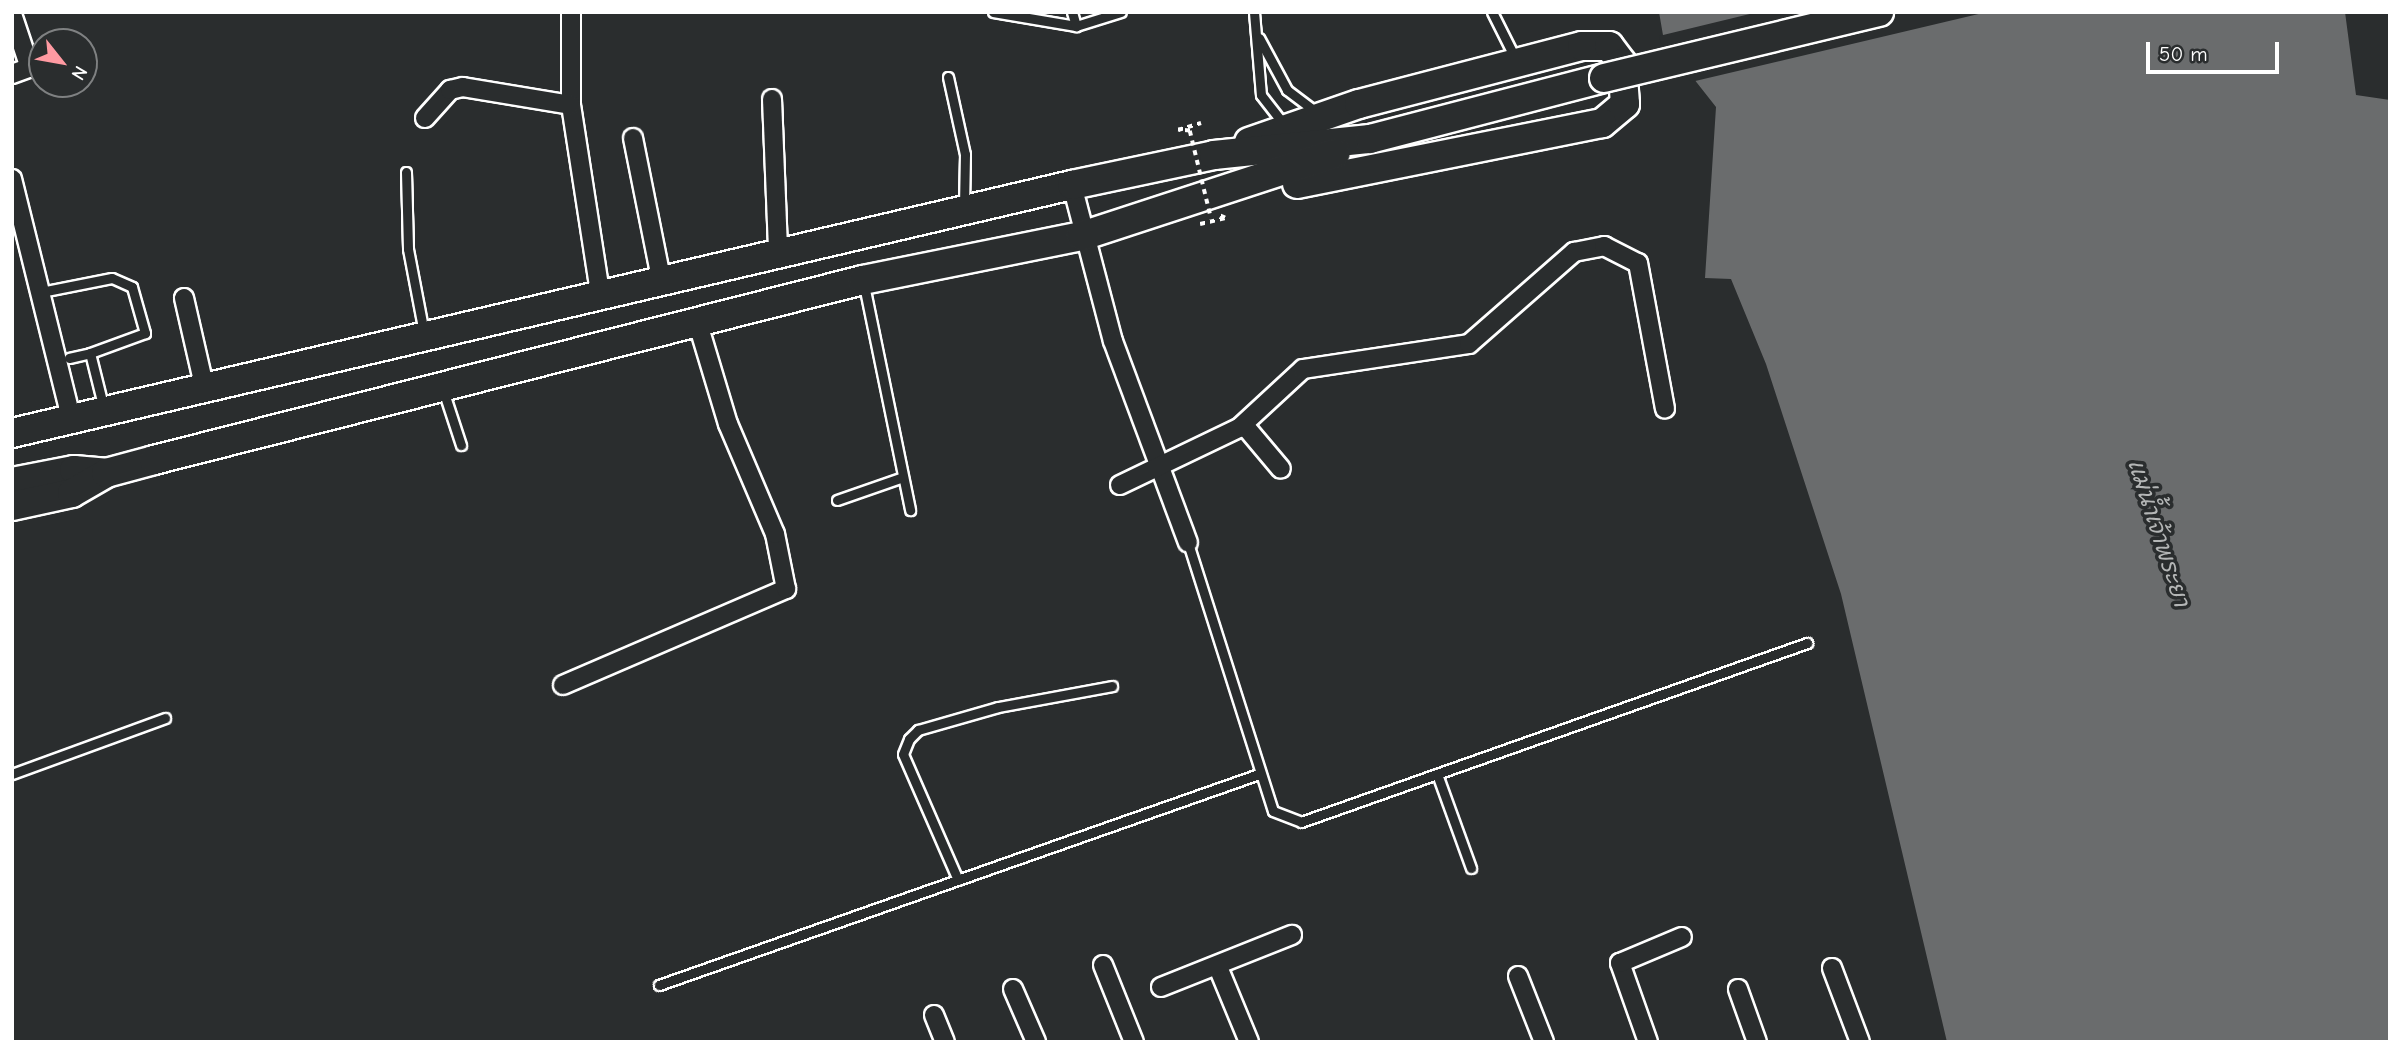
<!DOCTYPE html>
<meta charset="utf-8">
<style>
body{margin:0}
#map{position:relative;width:2402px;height:1054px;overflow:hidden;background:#2a2d2e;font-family:"Comic Neue","Playpen Sans Thai",sans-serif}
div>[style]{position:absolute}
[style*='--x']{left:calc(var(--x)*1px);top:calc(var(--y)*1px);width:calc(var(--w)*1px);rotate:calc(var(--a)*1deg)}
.water>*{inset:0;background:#6a6c6d}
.pier>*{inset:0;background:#2a2d2e}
.path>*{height:3.5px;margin-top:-1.75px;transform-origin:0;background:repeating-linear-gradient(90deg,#fff 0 5px,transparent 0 10px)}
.roads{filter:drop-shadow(2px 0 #fff) drop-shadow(-2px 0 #fff) drop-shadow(0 2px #fff) drop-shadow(0 -2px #fff)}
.lane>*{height:9px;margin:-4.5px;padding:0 4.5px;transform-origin:4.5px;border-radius:4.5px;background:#2a2d2e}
.street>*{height:18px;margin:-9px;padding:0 9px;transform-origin:9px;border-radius:9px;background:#2a2d2e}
.primary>*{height:28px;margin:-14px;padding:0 14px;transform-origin:14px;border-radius:14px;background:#2a2d2e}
.path-bridge>*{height:3.5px;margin-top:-1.75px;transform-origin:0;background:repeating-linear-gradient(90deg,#fff 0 5px,transparent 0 10px)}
.bridges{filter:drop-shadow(2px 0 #fff) drop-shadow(-2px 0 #fff) drop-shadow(0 2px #fff) drop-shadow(0 -2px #fff)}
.primary-bridge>*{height:28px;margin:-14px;padding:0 14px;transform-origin:14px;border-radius:14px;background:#2a2d2e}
span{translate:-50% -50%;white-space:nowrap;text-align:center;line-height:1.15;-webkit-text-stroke:7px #2a2d2e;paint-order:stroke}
.water-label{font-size:23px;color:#b4b6b6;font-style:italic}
.frame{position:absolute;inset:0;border:14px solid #fff;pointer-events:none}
.north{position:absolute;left:28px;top:28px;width:70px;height:70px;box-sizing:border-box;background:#2a2d2e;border:2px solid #7f8182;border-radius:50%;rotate:121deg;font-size:19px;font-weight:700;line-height:28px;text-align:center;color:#fff}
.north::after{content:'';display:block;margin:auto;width:24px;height:32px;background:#ff9aa2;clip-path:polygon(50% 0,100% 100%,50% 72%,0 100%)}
.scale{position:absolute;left:2146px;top:42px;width:133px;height:32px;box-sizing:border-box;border:4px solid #fff;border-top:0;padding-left:9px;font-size:21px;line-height:24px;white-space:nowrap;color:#fff;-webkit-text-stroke:5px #2a2d2e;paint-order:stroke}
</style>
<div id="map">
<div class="water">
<i style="clip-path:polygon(1659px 12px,2345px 12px,2356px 95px,2390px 100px,2390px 1042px,1947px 1042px,1841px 594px,1766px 364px,1731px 279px,1705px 278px,1716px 107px,1664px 41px)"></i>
</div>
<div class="pier">
<i style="clip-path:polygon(1758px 12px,1987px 12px,1691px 82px,1661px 43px,1659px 36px)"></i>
</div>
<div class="path">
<i style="--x:1190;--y:131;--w:12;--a:-175"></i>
<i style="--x:1178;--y:130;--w:24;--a:-17"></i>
<i style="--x:1200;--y:224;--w:26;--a:-13"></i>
<i style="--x:1225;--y:218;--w:5;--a:-158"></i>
</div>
<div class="roads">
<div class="lane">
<i style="--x:993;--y:12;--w:84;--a:9.6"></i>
<i style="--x:1076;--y:26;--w:47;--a:-17.3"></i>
<i style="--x:1072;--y:12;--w:15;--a:74"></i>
<i style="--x:1254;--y:12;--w:83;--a:85.2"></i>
<i style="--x:1261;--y:95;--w:37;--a:52"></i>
<i style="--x:1492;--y:12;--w:51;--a:63.4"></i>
<i style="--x:1259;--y:38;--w:59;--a:61.7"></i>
<i style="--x:1287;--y:90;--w:39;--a:37"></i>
<i style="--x:948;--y:77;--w:79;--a:77.6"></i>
<i style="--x:965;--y:154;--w:52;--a:91.1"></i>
<i style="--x:406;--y:172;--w:77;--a:88.5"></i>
<i style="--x:408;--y:249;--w:86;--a:79.2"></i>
<i style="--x:864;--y:285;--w:230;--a:78.4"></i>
<i style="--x:41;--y:292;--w:72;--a:-11.2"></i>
<i style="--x:112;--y:278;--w:22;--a:24"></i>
<i style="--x:132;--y:287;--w:48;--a:74.2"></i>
<i style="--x:145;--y:333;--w:59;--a:160"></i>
<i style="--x:90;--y:353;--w:58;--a:76"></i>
<i style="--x:69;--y:358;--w:22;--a:-13"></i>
<i style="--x:443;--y:390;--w:58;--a:71.9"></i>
<i style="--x:837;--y:500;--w:70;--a:-19.2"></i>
<i style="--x:1188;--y:543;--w:281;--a:72.4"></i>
<i style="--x:1273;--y:811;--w:30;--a:21"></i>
<i style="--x:1301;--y:822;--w:537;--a:-19.48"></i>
<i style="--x:12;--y:774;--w:163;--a:-20.1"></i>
<i style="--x:1437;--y:774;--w:100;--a:70.1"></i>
<i style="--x:958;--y:880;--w:137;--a:-113.6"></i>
<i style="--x:903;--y:754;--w:16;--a:-68"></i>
<i style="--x:909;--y:739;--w:13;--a:-45"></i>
<i style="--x:918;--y:730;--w:83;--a:-16"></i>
<i style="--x:998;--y:707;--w:116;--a:-10.4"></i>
<i style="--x:659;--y:985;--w:636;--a:-19.38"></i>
</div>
<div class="street">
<i style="--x:571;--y:12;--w:93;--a:90"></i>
<i style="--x:571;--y:105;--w:189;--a:81.2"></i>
<i style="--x:12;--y:14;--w:57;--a:71.6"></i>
<i style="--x:12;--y:74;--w:32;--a:-20"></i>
<i style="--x:772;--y:99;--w:152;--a:87.7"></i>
<i style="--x:425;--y:118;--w:38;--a:-48"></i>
<i style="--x:450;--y:90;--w:13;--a:-13"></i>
<i style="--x:463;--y:87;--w:109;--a:9.5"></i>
<i style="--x:633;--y:138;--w:143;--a:78.7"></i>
<i style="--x:12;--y:179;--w:245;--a:76.1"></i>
<i style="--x:1072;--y:185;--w:161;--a:75.3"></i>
<i style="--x:1113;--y:341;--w:215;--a:69.6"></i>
<i style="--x:184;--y:298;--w:89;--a:77.1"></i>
<i style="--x:1244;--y:425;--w:57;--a:49.9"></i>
<i style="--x:1120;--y:485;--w:132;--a:-25.6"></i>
<i style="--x:1239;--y:428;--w:87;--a:-42.7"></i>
<i style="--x:1303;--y:369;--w:168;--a:-8.6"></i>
<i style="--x:1469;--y:344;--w:140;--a:-41.2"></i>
<i style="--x:1574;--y:252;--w:31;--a:-11"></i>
<i style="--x:1604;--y:246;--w:38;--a:27"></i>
<i style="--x:1638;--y:263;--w:148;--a:79.5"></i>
<i style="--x:563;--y:685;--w:243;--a:-23.3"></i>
<i style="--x:786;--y:589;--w:56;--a:-101.3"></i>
<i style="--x:775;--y:534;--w:120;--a:-113.1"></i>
<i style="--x:728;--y:424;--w:104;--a:-106.7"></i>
<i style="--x:1103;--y:965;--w:83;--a:68.1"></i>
<i style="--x:1218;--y:967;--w:81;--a:67.5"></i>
<i style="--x:1832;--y:968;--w:79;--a:69.3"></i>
<i style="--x:1518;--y:976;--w:71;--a:68.5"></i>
<i style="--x:1161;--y:987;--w:141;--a:-21.7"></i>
<i style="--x:1013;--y:989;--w:58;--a:66.5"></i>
<i style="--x:1738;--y:989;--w:56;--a:70.3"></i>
<i style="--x:934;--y:1015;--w:29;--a:68"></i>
<i style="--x:1648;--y:1042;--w:84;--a:-109.5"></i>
<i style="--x:1620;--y:963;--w:67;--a:-22.8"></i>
</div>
<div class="primary">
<i style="--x:1249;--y:142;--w:116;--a:-19.1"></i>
<i style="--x:1359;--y:104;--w:230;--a:-14.6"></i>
<i style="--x:1582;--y:46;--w:27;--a:0"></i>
<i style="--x:1609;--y:46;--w:21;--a:53"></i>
<i style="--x:1622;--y:63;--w:41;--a:85.8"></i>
<i style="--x:1625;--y:104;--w:30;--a:140"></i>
<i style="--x:1602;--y:123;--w:311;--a:168.7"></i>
<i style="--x:12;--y:433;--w:1089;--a:-13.17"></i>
<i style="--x:1072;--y:185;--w:145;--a:-11.9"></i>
<i style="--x:1214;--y:155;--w:157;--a:-5.9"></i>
<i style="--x:1370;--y:139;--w:242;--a:-14.6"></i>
<i style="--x:12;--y:482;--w:63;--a:-11"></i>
<i style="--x:74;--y:470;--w:32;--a:5"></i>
<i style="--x:12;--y:506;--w:61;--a:-12.2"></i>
<i style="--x:72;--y:493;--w:39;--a:-30"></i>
<i style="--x:106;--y:473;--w:50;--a:-15.2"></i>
<i style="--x:154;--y:460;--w:731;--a:-14.25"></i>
<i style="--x:863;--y:280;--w:223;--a:-11.4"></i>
<i style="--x:1082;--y:236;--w:267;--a:-18.1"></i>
</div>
</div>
<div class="path-bridge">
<i style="--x:1190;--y:131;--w:89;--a:76.4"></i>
</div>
<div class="bridges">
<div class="primary-bridge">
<i style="--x:1604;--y:78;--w:283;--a:-13.5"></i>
</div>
</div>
<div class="water-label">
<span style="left:2158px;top:533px;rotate:72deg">แม่น้ำเจ้าพระยา</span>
</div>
<div class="frame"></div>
<div class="north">N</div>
<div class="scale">50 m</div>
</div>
